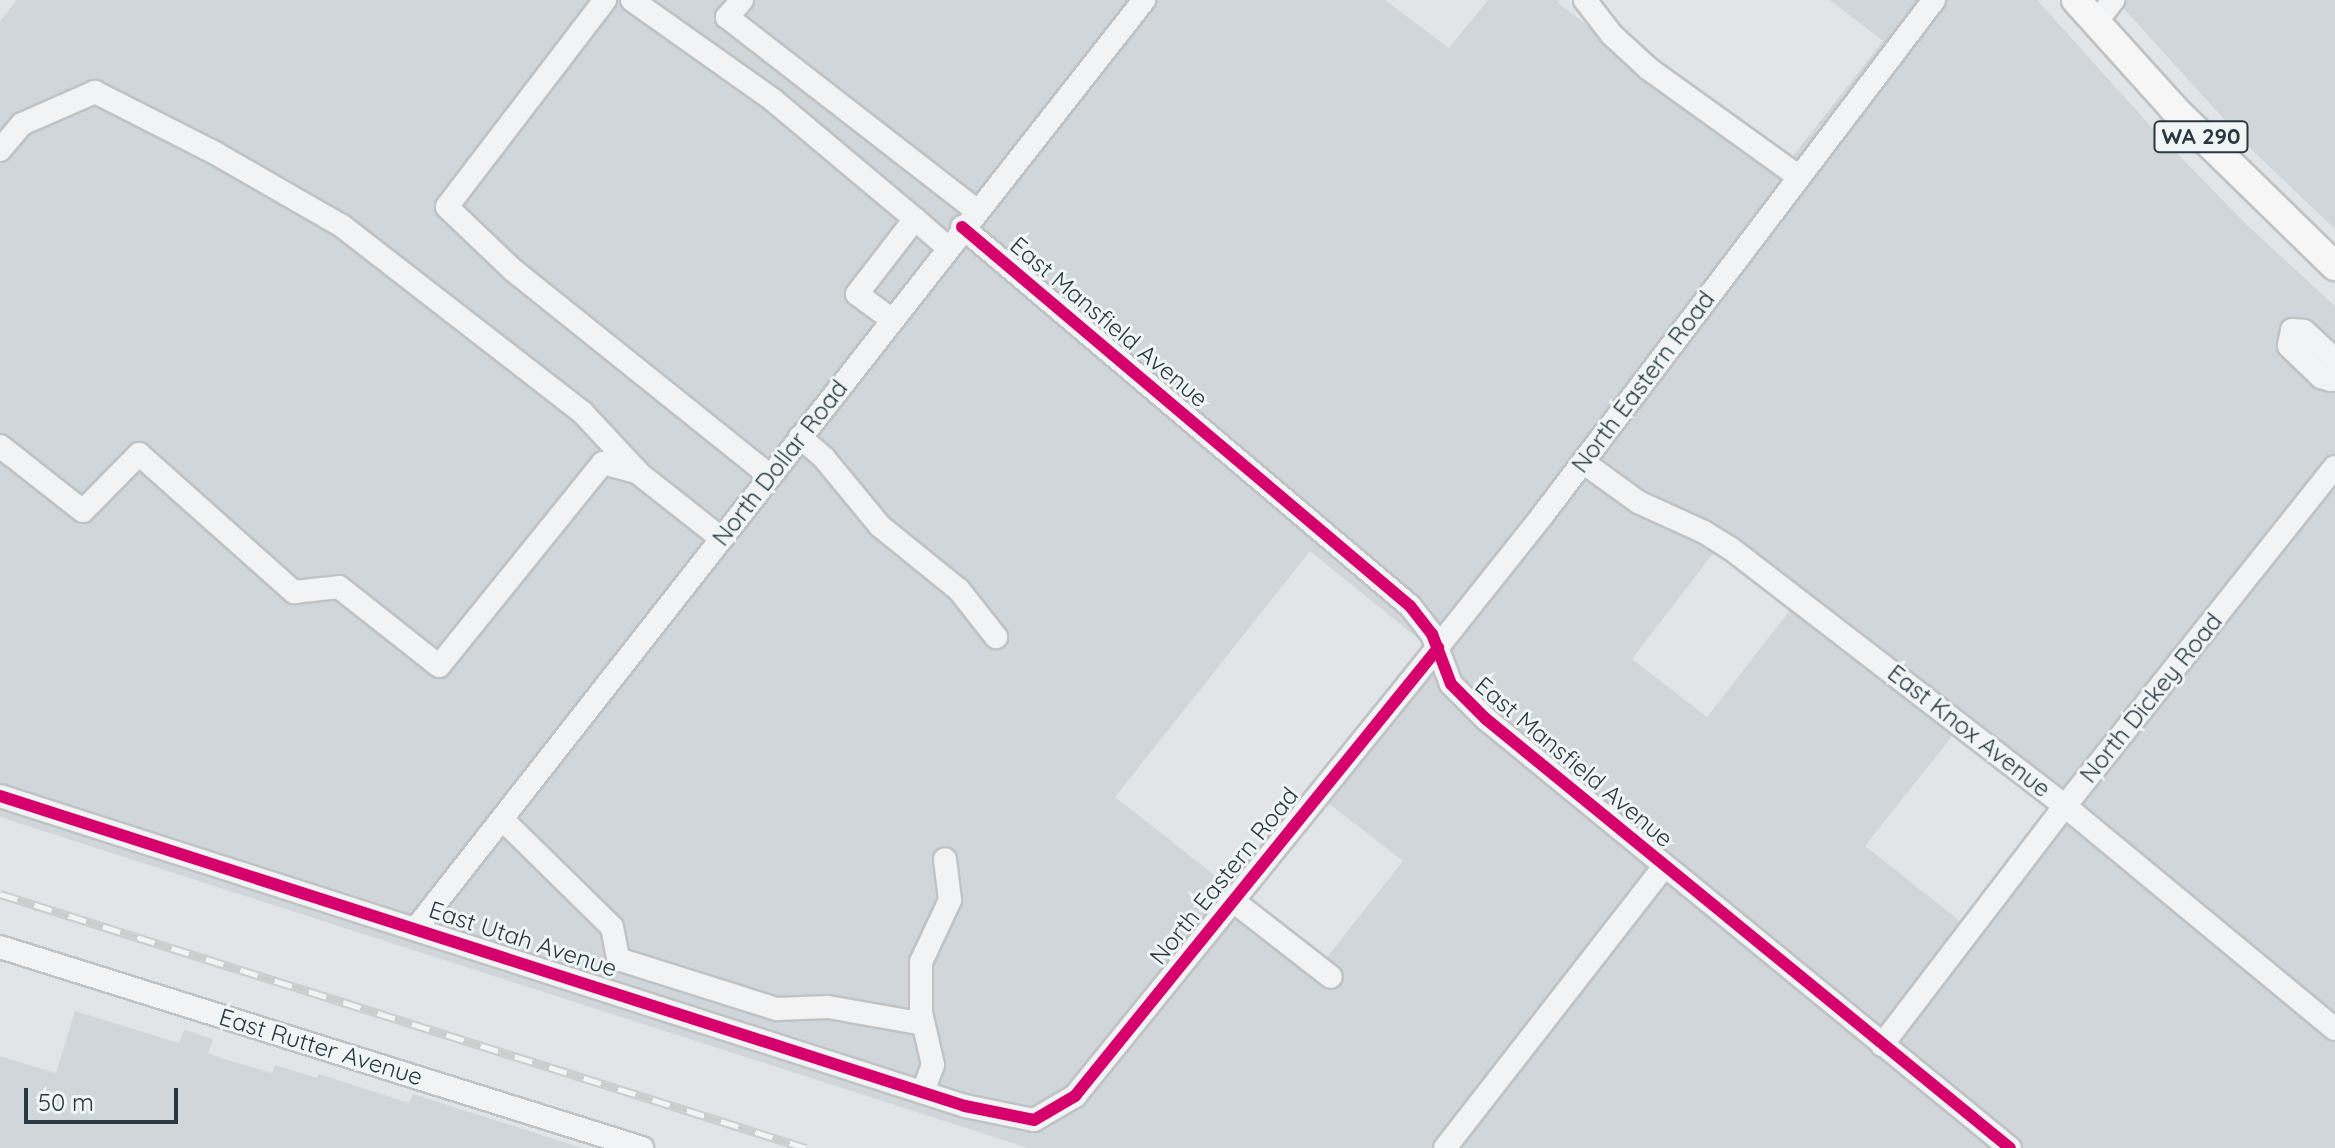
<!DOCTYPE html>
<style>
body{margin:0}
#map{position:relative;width:2335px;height:1148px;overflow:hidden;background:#e2e5e7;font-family:Quicksand,sans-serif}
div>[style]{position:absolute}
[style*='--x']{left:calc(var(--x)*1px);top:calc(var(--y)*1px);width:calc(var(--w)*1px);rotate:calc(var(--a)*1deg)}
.built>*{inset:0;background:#d0d6da}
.roads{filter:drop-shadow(2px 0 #c0c3c5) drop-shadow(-2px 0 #c0c3c5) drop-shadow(0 2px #c0c3c5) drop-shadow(0 -2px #c0c3c5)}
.minor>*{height:22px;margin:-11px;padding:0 11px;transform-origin:11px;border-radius:11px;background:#f1f3f4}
.major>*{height:28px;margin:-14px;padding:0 14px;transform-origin:14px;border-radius:14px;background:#f6f6f6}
.rail>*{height:9px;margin-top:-4.5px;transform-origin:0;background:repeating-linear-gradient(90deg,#f0f5f6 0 18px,#cbcecf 0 36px);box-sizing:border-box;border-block:2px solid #cbcecf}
.cycleway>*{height:12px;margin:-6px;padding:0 6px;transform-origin:6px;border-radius:6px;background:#d6006c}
span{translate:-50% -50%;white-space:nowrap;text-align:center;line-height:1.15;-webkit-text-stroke:6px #f0f5f6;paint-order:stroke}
.shield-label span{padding:2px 6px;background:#f0f5f6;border:2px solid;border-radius:6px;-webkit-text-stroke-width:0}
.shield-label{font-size:22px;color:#293840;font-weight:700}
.street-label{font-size:24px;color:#293840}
.scale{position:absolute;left:24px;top:1088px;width:154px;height:36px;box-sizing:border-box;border:4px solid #293840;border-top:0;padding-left:10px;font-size:24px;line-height:28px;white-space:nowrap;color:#293840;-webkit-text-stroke:6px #f0f5f6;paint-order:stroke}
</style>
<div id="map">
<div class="built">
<i style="clip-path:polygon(evenodd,17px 0,1385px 0,1449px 48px,1488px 0,1560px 0,1558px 3px,1779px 174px,1883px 41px,1830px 0,2037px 0,2155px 131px,2248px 226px,2335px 306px,2335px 1148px,1028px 1148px,0 817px,0 21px,17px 0,1718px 547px,1794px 605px,1707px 717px,1632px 659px,1718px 547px,17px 0,1310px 551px,1426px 645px,1310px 789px,1403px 861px,1324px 961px,1115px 797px,1310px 551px,17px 0,1953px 735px,2048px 810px,1960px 921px,1865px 846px,1953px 735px)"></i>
<i style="clip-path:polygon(2116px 0,2335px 0,2335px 229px,2253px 151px)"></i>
<i style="clip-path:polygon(75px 1011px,179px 1043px,184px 1030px,213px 1039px,208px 1053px,221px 1058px,272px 1073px,275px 1065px,317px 1078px,319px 1074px,409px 1103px,413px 1094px,582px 1148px,0 1148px,0 1056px,56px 1073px)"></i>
</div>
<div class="roads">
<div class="minor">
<i style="--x:605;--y:0;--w:260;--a:127.4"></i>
<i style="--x:447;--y:207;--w:91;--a:43.7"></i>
<i style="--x:513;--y:270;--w:329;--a:38.7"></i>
<i style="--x:632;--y:0;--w:173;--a:35.3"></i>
<i style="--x:773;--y:100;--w:185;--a:40"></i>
<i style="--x:742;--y:0;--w:23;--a:131"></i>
<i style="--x:727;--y:17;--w:315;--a:37.8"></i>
<i style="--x:1585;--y:0;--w:44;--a:52.4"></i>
<i style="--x:1612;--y:35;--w:50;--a:42.6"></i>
<i style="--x:1649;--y:69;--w:183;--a:35.7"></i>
<i style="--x:2096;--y:22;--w:28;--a:-52"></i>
<i style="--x:0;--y:150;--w:34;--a:-50"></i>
<i style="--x:22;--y:124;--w:80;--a:-23.7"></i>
<i style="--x:95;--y:92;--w:135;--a:26.9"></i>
<i style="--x:215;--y:153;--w:146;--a:29.9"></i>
<i style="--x:342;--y:226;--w:304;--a:37.8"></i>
<i style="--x:582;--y:412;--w:81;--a:47"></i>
<i style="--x:962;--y:227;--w:587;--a:40.23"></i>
<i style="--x:1410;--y:606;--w:36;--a:52"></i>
<i style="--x:1432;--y:634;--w:53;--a:69.2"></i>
<i style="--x:1451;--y:684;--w:49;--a:45"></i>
<i style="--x:1486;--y:719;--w:677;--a:39.31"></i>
<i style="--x:891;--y:319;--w:42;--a:-143.7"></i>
<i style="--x:857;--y:294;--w:95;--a:-52.3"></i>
<i style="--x:915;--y:219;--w:43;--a:41.2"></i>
<i style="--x:2335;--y:367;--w:12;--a:-110"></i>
<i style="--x:2331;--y:356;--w:37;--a:-137"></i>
<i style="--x:2304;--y:331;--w:12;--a:-175"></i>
<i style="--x:2292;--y:330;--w:16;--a:101"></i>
<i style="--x:2289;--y:346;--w:45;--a:44.1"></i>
<i style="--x:2321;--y:377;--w:10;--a:17"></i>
<i style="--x:2331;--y:380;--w:11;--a:-68"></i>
<i style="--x:800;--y:437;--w:32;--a:41"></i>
<i style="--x:824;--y:458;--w:88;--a:50.5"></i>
<i style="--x:880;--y:526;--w:102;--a:39"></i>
<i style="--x:959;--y:590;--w:60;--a:51.8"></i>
<i style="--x:0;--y:446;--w:105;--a:38.1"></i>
<i style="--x:83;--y:511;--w:80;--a:-45.5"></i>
<i style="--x:139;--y:454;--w:208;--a:41.7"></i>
<i style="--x:294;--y:592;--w:45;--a:-6.3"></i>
<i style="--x:339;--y:587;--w:127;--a:38.3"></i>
<i style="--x:439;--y:666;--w:261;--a:-51.1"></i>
<i style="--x:603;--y:463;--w:35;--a:15"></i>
<i style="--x:637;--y:472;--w:108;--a:38.2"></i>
<i style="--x:1583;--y:462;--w:68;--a:36"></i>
<i style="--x:1638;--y:502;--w:72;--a:24.4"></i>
<i style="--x:1704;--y:532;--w:31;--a:32"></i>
<i style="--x:1730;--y:548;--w:423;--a:37.6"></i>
<i style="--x:2065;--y:806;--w:350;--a:39.6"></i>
<i style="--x:0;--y:796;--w:1014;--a:17.81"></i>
<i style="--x:965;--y:1106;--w:70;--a:11.5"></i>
<i style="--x:1034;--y:1120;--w:48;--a:-30.3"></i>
<i style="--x:1075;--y:1096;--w:533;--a:-51.02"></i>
<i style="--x:1410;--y:682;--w:212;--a:-51.5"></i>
<i style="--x:1542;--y:516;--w:648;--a:-52.78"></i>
<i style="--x:502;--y:819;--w:154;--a:44.5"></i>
<i style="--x:612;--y:927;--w:33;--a:79"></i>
<i style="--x:618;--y:959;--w:167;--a:17.5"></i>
<i style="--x:777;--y:1009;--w:51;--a:-2.2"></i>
<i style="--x:828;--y:1007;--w:97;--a:10"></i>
<i style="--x:1232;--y:900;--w:125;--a:37.9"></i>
<i style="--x:417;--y:927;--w:1178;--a:-51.89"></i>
<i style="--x:0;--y:947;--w:673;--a:17.38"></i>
<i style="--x:1882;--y:1045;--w:301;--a:-52.6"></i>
<i style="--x:2065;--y:806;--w:433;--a:-51.5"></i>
<i style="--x:923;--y:1092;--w:29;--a:-70"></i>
<i style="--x:933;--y:1065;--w:54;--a:-102.8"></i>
<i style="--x:921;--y:1012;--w:50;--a:-90"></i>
<i style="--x:921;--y:962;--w:68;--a:-64.9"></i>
<i style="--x:950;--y:900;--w:41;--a:-97"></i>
<i style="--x:1445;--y:1148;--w:356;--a:-52.1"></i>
</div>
<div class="major">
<i style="--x:2076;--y:0;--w:147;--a:48"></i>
<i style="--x:2174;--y:109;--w:225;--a:44.3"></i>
</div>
</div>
<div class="rail">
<i style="--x:0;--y:894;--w:845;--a:17.49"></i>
</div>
<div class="cycleway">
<i style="--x:962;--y:227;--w:587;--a:40.23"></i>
<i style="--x:1410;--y:606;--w:36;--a:52"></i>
<i style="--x:1432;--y:634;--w:53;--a:69.2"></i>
<i style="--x:1451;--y:684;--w:49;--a:45"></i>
<i style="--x:1486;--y:719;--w:677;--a:39.31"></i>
<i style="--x:0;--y:796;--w:1014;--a:17.81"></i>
<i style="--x:965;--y:1106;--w:70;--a:11.5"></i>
<i style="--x:1034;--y:1120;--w:48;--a:-30.3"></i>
<i style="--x:1075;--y:1096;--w:577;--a:-50.98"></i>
</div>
<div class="shield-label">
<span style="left:2201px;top:137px">WA 290</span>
</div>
<div class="street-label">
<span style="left:1109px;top:322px;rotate:40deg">East Mansfield Avenue</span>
<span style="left:1643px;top:382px;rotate:-53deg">North Eastern Road</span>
<span style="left:780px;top:463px;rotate:-52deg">North Dollar Road</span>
<span style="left:2151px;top:698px;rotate:-51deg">North Dickey Road</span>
<span style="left:1969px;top:731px;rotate:38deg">East Knox Avenue</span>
<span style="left:1574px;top:762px;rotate:40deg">East Mansfield Avenue</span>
<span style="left:1224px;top:876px;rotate:-51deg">North Eastern Road</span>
<span style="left:523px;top:939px;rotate:18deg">East Utah Avenue</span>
<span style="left:321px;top:1047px;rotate:17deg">East Rutter Avenue</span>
</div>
<div class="scale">50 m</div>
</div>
